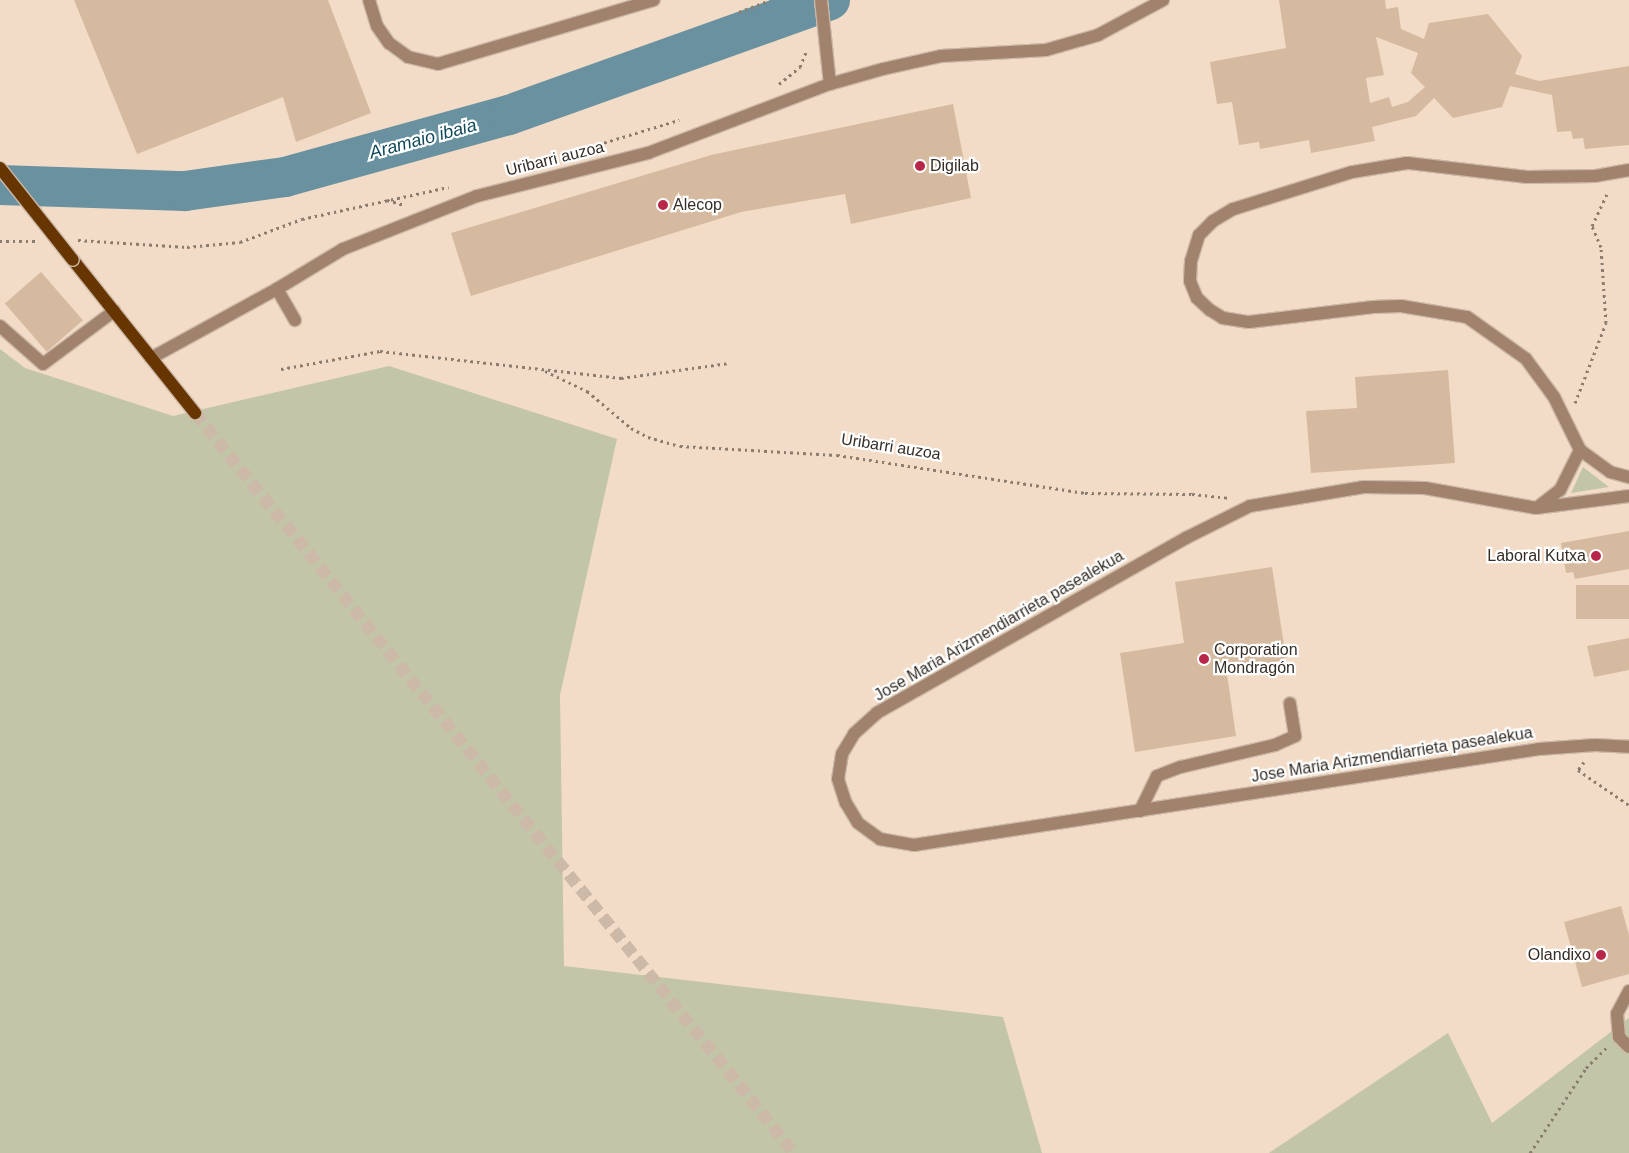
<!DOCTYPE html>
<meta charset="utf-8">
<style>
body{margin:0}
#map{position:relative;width:1629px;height:1153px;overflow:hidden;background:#f2dcc7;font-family:Helvetica,sans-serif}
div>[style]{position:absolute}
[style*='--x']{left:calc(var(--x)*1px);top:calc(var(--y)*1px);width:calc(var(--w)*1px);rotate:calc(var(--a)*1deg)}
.green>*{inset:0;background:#c2c5a7}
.river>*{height:40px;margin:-20px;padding:0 20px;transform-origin:20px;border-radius:20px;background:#69919f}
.building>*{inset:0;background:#d5ba9f;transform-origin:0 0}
.major-tunnel>*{height:12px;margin-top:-6px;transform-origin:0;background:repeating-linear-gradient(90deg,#ccb9a7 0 12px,transparent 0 18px)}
.path>*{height:3px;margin-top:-1.5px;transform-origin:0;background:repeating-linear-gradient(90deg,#8a7c6e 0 2.5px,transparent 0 6.5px)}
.roads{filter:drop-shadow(1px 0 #ccb9a7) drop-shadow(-1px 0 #ccb9a7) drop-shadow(0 1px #ccb9a7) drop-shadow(0 -1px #ccb9a7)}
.minor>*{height:12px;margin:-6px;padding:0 6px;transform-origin:6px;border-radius:6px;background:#a1836d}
.major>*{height:12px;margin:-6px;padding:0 6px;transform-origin:6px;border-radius:6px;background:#673500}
.bridges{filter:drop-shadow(1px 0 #ccb9a7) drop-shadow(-1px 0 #ccb9a7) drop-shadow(0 1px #ccb9a7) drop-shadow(0 -1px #ccb9a7)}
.major-bridge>*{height:12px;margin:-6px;padding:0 6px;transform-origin:6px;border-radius:6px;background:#673500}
.dots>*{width:14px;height:14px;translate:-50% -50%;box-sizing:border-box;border:2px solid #fff;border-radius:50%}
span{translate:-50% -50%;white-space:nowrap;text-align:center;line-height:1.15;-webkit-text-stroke:4.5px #fff;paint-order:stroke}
.street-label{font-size:16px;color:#352d25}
.poi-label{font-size:16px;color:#352d25}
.left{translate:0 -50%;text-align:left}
.right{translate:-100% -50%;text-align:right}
.water-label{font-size:18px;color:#114a5b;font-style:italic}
</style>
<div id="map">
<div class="green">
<i style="clip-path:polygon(0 349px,25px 368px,173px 416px,389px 366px,617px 439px,560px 695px,564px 966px,1003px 1017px,1042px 1153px,0 1153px)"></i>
<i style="clip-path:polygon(1583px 467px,1609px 487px,1571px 493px)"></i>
<i style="clip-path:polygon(1629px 1018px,1629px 1153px,1269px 1153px,1448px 1033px,1492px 1123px)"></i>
</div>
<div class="river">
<i style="--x:0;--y:185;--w:185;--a:1.9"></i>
<i style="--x:185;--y:191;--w:101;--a:-8"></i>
<i style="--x:285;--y:177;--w:232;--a:-15.5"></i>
<i style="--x:509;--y:115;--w:341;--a:-19.7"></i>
</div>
<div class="building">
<i style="clip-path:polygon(74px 0,328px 0,371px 113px,296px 142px,283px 97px,137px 154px)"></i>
<i style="clip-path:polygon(evenodd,1279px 0,1385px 0,1386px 9px,1398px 7px,1401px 29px,1424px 39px,1429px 23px,1488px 14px,1522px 56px,1515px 74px,1539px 81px,1629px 66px,1629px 145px,1585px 149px,1583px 138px,1573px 139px,1571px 131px,1557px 132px,1552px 95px,1510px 86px,1502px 107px,1453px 118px,1434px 98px,1416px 116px,1372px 127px,1375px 141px,1311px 153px,1309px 140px,1260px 149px,1259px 142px,1239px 145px,1232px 102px,1217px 104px,1210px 62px,1286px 48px,1279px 0,1376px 37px,1418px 53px,1411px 73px,1425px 87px,1408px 102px,1392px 107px,1389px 97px,1370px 103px,1366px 78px,1384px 75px,1376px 37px)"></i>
<i style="clip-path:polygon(953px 104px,971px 198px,851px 224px,845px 194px,741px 212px,471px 296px,451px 233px,711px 155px)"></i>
<i style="left:41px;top:272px;width:64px;height:48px;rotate:49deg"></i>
<i style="clip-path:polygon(1448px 370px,1455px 463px,1311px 473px,1306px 411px,1357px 408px,1355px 377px)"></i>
<i style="clip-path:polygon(1629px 531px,1629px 569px,1575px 579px,1573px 572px,1566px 573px,1561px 543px)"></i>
<i style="clip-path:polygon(1272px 567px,1287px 665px,1227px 674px,1236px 736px,1135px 752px,1120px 653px,1184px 643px,1175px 582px)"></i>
<i style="left:1629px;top:585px;width:34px;height:53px;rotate:90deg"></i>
<i style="clip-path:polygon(1629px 638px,1629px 670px,1594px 677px,1587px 646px)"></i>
<i style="clip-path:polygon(1621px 906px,1629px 935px,1629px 974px,1582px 987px,1564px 922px)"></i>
</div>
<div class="major-tunnel">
<i style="--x:195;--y:413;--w:952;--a:51.01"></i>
</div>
<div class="path">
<i style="--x:739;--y:12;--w:33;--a:-21"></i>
<i style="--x:779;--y:84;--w:27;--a:-39"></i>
<i style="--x:800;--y:67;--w:18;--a:-68"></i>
<i style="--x:573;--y:152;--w:111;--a:-16.8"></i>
<i style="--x:387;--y:200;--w:19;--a:16"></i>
<i style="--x:78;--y:240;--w:109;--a:3.7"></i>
<i style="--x:187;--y:247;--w:53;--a:-5.4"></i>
<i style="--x:240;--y:242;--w:66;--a:-20.4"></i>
<i style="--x:302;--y:219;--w:150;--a:-12.3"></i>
<i style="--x:0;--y:241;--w:37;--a:0"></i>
<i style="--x:281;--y:369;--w:101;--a:-10.3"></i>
<i style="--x:380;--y:351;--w:243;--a:6.4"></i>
<i style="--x:621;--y:378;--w:109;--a:-7.9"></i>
<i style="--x:545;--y:371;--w:47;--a:25.5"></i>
<i style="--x:587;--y:391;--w:57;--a:40.1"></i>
<i style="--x:631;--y:428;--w:19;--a:28"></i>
<i style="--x:648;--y:437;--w:33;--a:16"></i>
<i style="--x:680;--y:446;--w:157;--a:3.3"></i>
<i style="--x:837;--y:455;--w:251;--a:8.7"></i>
<i style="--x:1085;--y:493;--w:107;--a:0.5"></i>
<i style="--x:1192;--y:494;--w:37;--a:6"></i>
<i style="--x:1575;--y:403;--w:86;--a:-68.8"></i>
<i style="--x:1606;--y:323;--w:76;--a:-93.8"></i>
<i style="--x:1601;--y:247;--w:23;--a:-113"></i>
<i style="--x:1592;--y:226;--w:38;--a:-65"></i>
<i style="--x:1584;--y:762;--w:10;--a:127"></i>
<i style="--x:1578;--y:770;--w:62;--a:34.5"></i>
<i style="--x:1530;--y:1153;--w:102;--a:-56.6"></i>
<i style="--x:1586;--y:1068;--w:30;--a:-45"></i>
</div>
<div class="roads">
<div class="minor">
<i style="--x:369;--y:0;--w:27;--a:73"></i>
<i style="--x:377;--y:26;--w:21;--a:55"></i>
<i style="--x:389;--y:43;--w:24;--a:36"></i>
<i style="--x:408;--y:57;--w:31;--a:13"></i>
<i style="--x:438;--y:64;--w:225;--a:-16.5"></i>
<i style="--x:821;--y:0;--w:84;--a:83.9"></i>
<i style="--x:1629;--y:170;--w:35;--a:170"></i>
<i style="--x:1595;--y:176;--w:68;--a:179.2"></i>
<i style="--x:1527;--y:177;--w:121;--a:-173.3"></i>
<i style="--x:1407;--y:163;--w:56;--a:170.7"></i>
<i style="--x:1352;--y:172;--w:125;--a:162.7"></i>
<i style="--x:1233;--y:209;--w:23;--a:149"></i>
<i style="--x:1213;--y:221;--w:20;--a:135"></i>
<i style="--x:1199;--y:235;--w:27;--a:107"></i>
<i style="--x:1191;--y:261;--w:20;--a:93"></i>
<i style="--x:1190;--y:281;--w:18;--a:68"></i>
<i style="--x:1197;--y:298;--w:18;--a:43"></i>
<i style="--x:1210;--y:310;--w:15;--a:32"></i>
<i style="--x:1223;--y:318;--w:26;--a:9"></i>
<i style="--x:1249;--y:322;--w:125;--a:-6.9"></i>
<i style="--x:1373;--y:307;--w:28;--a:-2"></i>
<i style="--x:1401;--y:306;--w:67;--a:9.5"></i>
<i style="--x:1467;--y:317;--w:72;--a:35.4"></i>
<i style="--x:1526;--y:359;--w:47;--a:53.6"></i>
<i style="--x:1554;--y:397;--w:59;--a:63.9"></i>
<i style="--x:1580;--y:450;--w:37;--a:36"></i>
<i style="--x:1610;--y:472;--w:20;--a:15"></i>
<i style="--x:277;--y:289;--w:77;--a:-31.2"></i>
<i style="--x:343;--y:249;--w:144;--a:-21.6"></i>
<i style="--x:477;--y:196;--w:176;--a:-14.1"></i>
<i style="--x:648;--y:153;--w:195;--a:-20.8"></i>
<i style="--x:830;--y:84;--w:55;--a:-15.8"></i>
<i style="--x:883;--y:69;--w:59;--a:-12.6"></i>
<i style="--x:941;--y:56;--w:105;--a:-3.3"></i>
<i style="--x:1046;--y:50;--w:36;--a:-16"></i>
<i style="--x:1081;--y:40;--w:18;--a:-16"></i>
<i style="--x:1098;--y:35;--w:74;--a:-28.3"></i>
<i style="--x:0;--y:326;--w:57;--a:41.5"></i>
<i style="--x:43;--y:364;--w:89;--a:-36.7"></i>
<i style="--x:151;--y:358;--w:144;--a:-28.7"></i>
<i style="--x:277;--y:289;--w:36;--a:60"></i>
<i style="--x:1629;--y:496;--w:94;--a:172.6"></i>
<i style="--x:1536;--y:508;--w:113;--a:-169.8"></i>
<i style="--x:1425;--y:488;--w:61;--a:-179.1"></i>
<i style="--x:1364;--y:487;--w:116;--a:170.5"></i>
<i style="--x:1250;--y:506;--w:72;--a:153.4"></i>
<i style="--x:1186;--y:538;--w:355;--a:150.5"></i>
<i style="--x:877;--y:713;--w:31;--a:138"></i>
<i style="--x:854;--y:734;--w:23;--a:121"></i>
<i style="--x:842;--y:754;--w:25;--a:99"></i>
<i style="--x:838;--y:779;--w:25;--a:72"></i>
<i style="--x:846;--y:803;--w:23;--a:59"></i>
<i style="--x:858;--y:823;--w:27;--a:36"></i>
<i style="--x:880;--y:839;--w:35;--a:10"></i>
<i style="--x:914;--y:845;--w:632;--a:-8.73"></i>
<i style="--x:1539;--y:749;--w:56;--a:-4.1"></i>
<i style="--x:1595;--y:745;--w:34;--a:3"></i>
<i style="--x:1538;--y:507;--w:28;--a:-38"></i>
<i style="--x:1560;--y:490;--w:45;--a:-63.4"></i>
<i style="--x:1140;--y:811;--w:39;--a:-64"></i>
<i style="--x:1157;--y:776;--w:26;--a:-21"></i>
<i style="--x:1181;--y:767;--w:97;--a:-13.2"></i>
<i style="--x:1275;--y:745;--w:22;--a:-24"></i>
<i style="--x:1295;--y:736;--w:33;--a:-99"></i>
<i style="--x:1629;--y:991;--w:26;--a:118"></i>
<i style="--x:1617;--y:1014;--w:23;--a:85"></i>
<i style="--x:1619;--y:1037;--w:14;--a:45"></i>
</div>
<div class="major">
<i style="--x:73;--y:260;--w:196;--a:51.4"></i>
</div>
</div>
<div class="bridges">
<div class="major-bridge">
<i style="--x:0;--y:168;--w:117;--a:51.6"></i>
</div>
</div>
<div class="dots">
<i style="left:920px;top:166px;background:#b8274a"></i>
<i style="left:663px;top:205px;background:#b8274a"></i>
<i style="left:1596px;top:556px;background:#b8274a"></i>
<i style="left:1204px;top:659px;background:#b8274a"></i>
<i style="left:1601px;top:955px;background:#b8274a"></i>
</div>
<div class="street-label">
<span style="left:555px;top:159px;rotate:-14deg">Uribarri auzoa</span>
<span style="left:891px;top:447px;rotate:9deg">Uribarri auzoa</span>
<span style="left:999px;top:626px;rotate:-30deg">Jose Maria Arizmendiarrieta pasealekua</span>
<span style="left:1392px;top:755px;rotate:-9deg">Jose Maria Arizmendiarrieta pasealekua</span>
</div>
<div class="poi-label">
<span class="left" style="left:930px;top:166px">Digilab</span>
<span class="left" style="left:673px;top:205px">Alecop</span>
<span class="right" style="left:1586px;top:556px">Laboral Kutxa</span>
<span class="left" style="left:1214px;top:659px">Corporation<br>Mondragón</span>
<span class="right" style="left:1591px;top:955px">Olandixo</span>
</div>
<div class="water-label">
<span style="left:423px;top:139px;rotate:-15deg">Aramaio ibaia</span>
</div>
</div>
